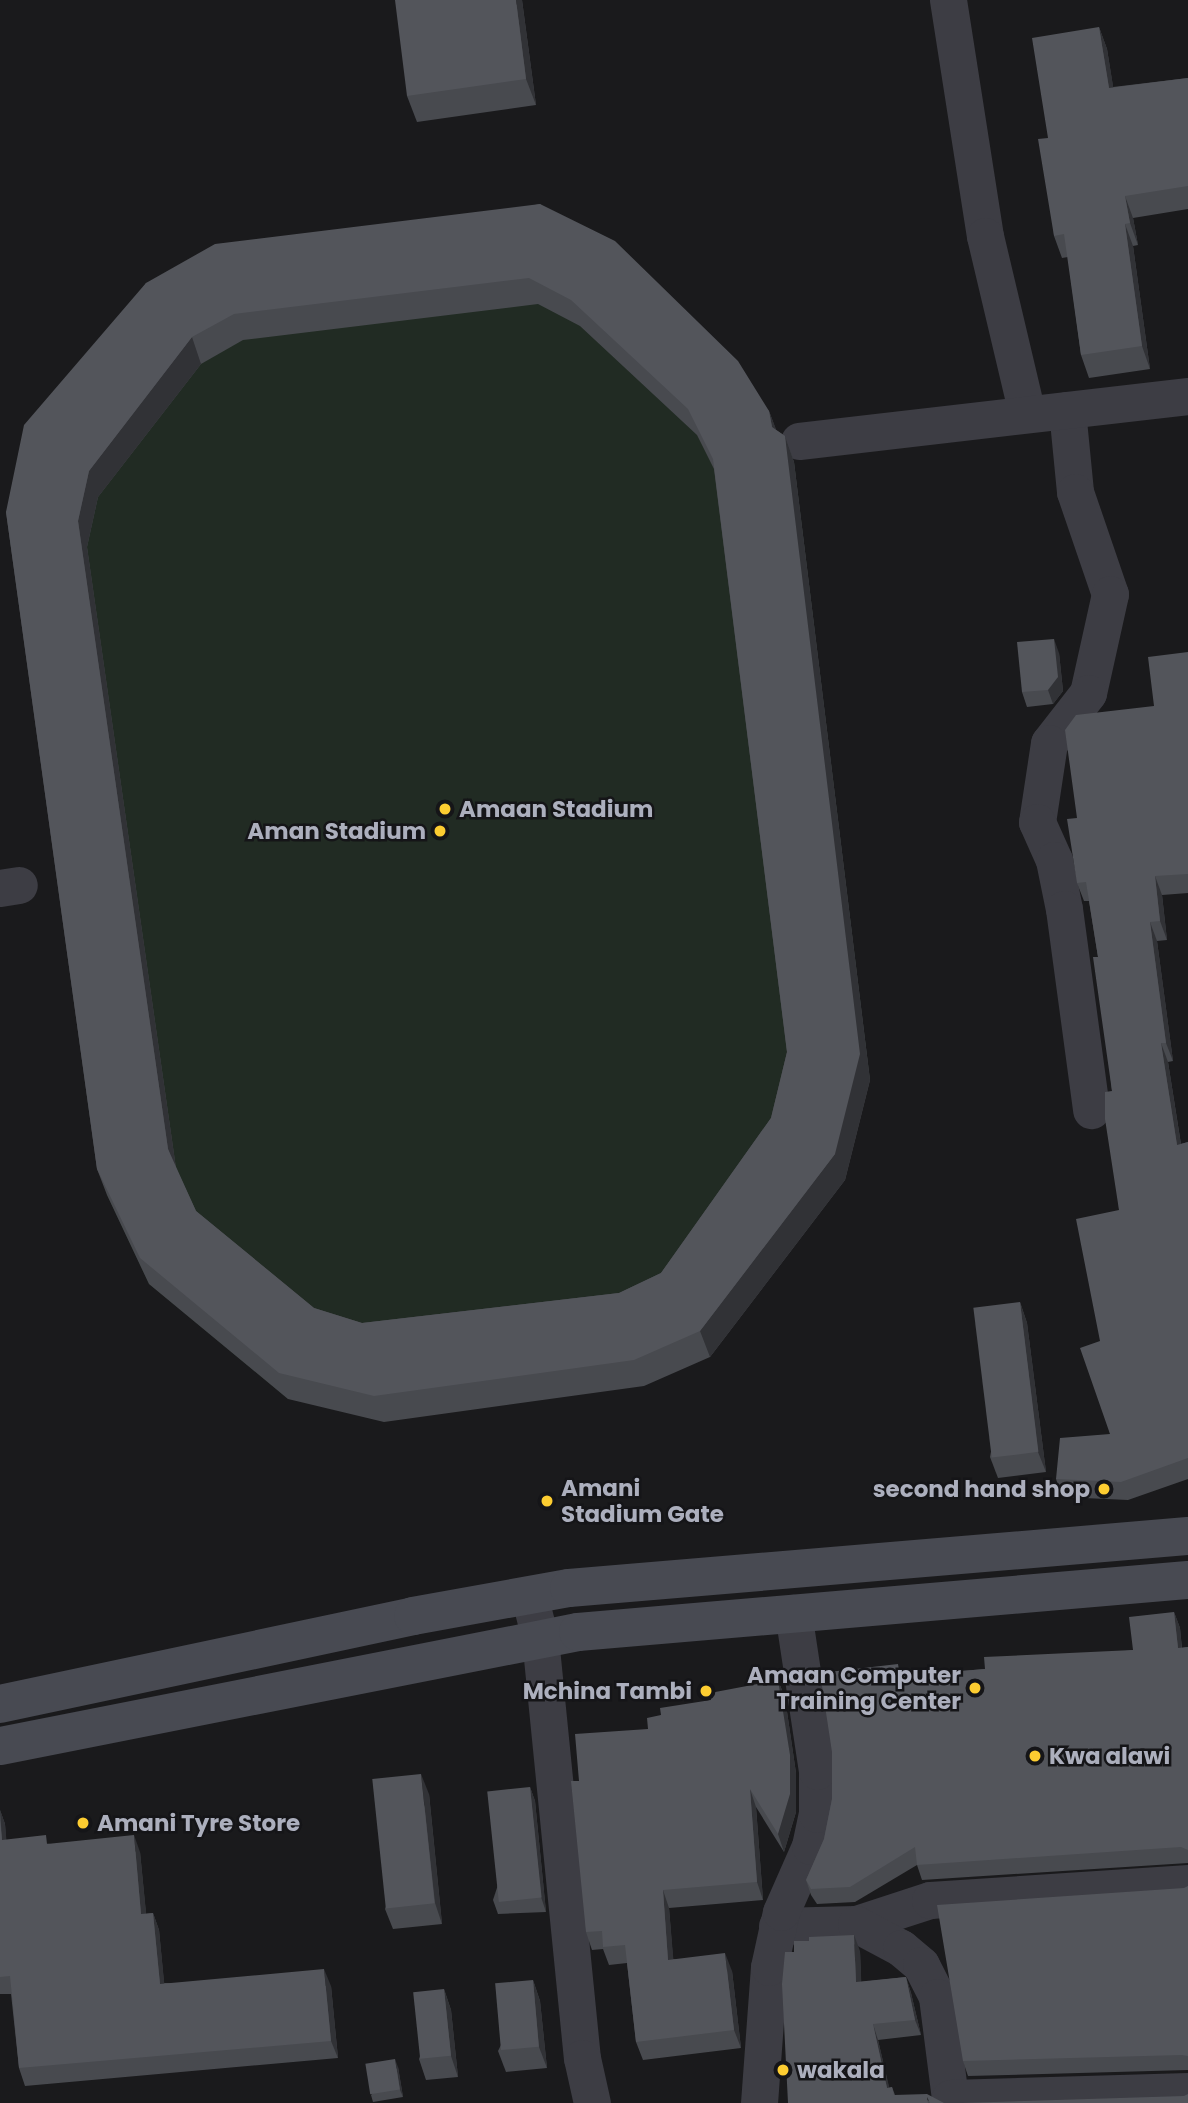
<!DOCTYPE html>
<style>
body{margin:0}
#map{position:relative;width:1188px;height:2103px;overflow:hidden;background:#1a1a1c;font-family:Poppins,sans-serif}
div>[style]{position:absolute}
[style*='--x']{left:calc(var(--x)*1px);top:calc(var(--y)*1px);width:calc(var(--w)*1px);rotate:calc(var(--a)*1deg)}
.green>*{inset:0;background:#212b23}
.minor>*{height:37px;margin:-18.5px;padding:0 18.5px;transform-origin:18.5px;border-radius:18.5px;background:#3d3d44}
.secondary>*{height:38px;margin:-19px;padding:0 19px;transform-origin:19px;border-radius:19px;background:#484a52}
.wall>*{inset:0;background:#484a4f}
.shaded-wall>*{inset:0;background:#313236}
.building>*{inset:0;background:#53555b;transform-origin:0 0}
.dots>*{width:19px;height:19px;translate:-50% -50%;box-sizing:border-box;border:4px solid #151518;border-radius:50%}
span{translate:-50% -50%;white-space:nowrap;text-align:center;line-height:1.15;-webkit-text-stroke:5px #151518;paint-order:stroke}
.poi-label{font-size:23px;color:#acafbd;font-weight:700}
.left{translate:0 -50%;text-align:left}
.right{translate:-100% -50%;text-align:right}
</style>
<div id="map">
<div class="green">
<i style="clip-path:polygon(550px 230px,748px 387px,794px 462px,870px 1080px,710px 1357px,288px 1399px,149px 1284px,107px 1195px,15px 538px,155px 309px)"></i>
</div>
<div class="minor">
<i style="--x:948;--y:0;--w:239;--a:81.1"></i>
<i style="--x:985;--y:236;--w:183;--a:76.7"></i>
<i style="--x:1067;--y:410;--w:82;--a:84.4"></i>
<i style="--x:1075;--y:492;--w:108;--a:71.1"></i>
<i style="--x:1110;--y:594;--w:101;--a:102.5"></i>
<i style="--x:1088;--y:693;--w:63;--a:128"></i>
<i style="--x:1049;--y:743;--w:80;--a:98.6"></i>
<i style="--x:1037;--y:822;--w:42;--a:65.9"></i>
<i style="--x:1054;--y:860;--w:50;--a:78.5"></i>
<i style="--x:1064;--y:909;--w:203;--a:82.3"></i>
<i style="--x:799;--y:441;--w:392;--a:-6.6"></i>
<i style="--x:0;--y:888;--w:19;--a:-9"></i>
<i style="--x:529;--y:1595;--w:44;--a:75.7"></i>
<i style="--x:540;--y:1638;--w:422;--a:84.3"></i>
<i style="--x:582;--y:2058;--w:46;--a:77.5"></i>
<i style="--x:856;--y:1924;--w:78;--a:-18"></i>
<i style="--x:930;--y:1900;--w:259;--a:-3.8"></i>
<i style="--x:777;--y:1926;--w:79;--a:-1.5"></i>
<i style="--x:856;--y:1924;--w:51;--a:28.1"></i>
<i style="--x:901;--y:1948;--w:26;--a:40"></i>
<i style="--x:921;--y:1965;--w:36;--a:63"></i>
<i style="--x:937;--y:1997;--w:102;--a:82.7"></i>
<i style="--x:950;--y:2098;--w:238;--a:-1.7"></i>
<i style="--x:759;--y:2103;--w:136;--a:-85.8"></i>
<i style="--x:769;--y:1967;--w:56;--a:-77.7"></i>
<i style="--x:781;--y:1912;--w:72;--a:-66.3"></i>
<i style="--x:810;--y:1846;--w:33;--a:-78"></i>
<i style="--x:817;--y:1814;--w:43;--a:-90"></i>
<i style="--x:817;--y:1771;--w:160;--a:-98.6"></i>
</div>
<div class="secondary">
<i style="--x:0;--y:1704;--w:422;--a:-12"></i>
<i style="--x:413;--y:1616;--w:158;--a:-10.2"></i>
<i style="--x:569;--y:1588;--w:621;--a:-4.8"></i>
<i style="--x:0;--y:1746;--w:589;--a:-11.16"></i>
<i style="--x:578;--y:1632;--w:612;--a:-4.87"></i>
</div>
<div class="wall">
<i style="clip-path:polygon(522px 0,536px 105px,417px 122px,407px 96px)"></i>
<i style="clip-path:polygon(1099px 27px,1107px 49px,1113px 87px,1188px 78px,1188px 209px,1133px 218px,1138px 245px,1133px 246px,1150px 369px,1089px 378px,1081px 355px,1068px 257px,1062px 258px,1054px 236px,1048px 138px)"></i>
<i style="clip-path:polygon(evenodd,540px 204px,769px 411px,776px 430px,785px 436px,794px 462px,870px 1080px,845px 1180px,710px 1357px,644px 1386px,384px 1422px,288px 1399px,149px 1284px,107px 1195px,97px 1169px,6px 512px,146px 283px,540px 204px,538px 304px,580px 326px,697px 435px,714px 469px,787px 1052px,771px 1118px,661px 1273px,619px 1293px,362px 1323px,314px 1308px,196px 1211px,176px 1168px,87px 547px,98px 497px,201px 364px,243px 340px,538px 304px)"></i>
<i style="clip-path:polygon(1188px 652px,1188px 893px,1162px 895px,1167px 940px,1157px 941px,1173px 1061px,1168px 1062px,1181px 1144px,1188px 1142px,1188px 1479px,1128px 1500px,1062px 1497px,1056px 1479px,1110px 1434px,1100px 1341px,1119px 1210px,1112px 1091px,1098px 957px,1089px 901px,1084px 901px,1077px 883px,1077px 818px,1154px 706px)"></i>
<i style="clip-path:polygon(1059px 653px,1063px 691px,1053px 704px,1027px 707px,1022px 692px)"></i>
<i style="clip-path:polygon(1020px 1302px,1027px 1323px,1046px 1472px,998px 1478px,990px 1457px)"></i>
<i style="clip-path:polygon(1174px 1612px,1180px 1628px,1182px 1648px,1188px 1647px,1188px 1863px,922px 1880px,917px 1865px,855px 1902px,817px 1904px,811px 1895px,806px 1880px,824px 1839px,832px 1799px,832px 1752px,902px 1676px,985px 1669px,1133px 1650px)"></i>
<i style="clip-path:polygon(778px 1680px,785px 1698px,796px 1773px,796px 1812px,784px 1852px,756px 1807px,763px 1900px,669px 1908px,673px 1959px,732px 1971px,741px 2048px,643px 2060px,636px 2042px,627px 1963px,609px 1965px,603px 1949px,592px 1950px,586px 1932px,579px 1781px,648px 1729px,661px 1715px)"></i>
<i style="clip-path:polygon(530px 1787px,535px 1801px,546px 1912px,498px 1914px,493px 1900px)"></i>
<i style="clip-path:polygon(429px 1794px,442px 1924px,393px 1929px,385px 1909px)"></i>
<i style="clip-path:polygon(0 1810px,5px 1824px,6px 1840px,140px 1852px,146px 1914px,153px 1913px,159px 1930px,164px 1983px,331px 1986px,338px 2058px,25px 2086px,19px 2068px,11px 1994px,0 1994px)"></i>
<i style="clip-path:polygon(1188px 1886px,1188px 2070px,968px 2076px,963px 2061px)"></i>
<i style="clip-path:polygon(860px 1951px,861px 1982px,906px 1977px,911px 1993px,921px 2035px,878px 2040px,889px 2088px,892px 2087px,895px 2095px,944px 2103px,788px 2103px)"></i>
<i style="clip-path:polygon(533px 1980px,540px 2001px,547px 2068px,506px 2072px,498px 2051px)"></i>
<i style="clip-path:polygon(444px 1989px,451px 2010px,458px 2077px,426px 2080px,419px 2059px)"></i>
<i style="clip-path:polygon(398px 2067px,403px 2097px,373px 2102px,371px 2095px)"></i>
</div>
<div class="shaded-wall">
<i style="clip-path:polygon(516px 0,522px 0,536px 105px,526px 79px)"></i>
<i style="clip-path:polygon(1099px 27px,1107px 49px,1117px 110px,1109px 88px)"></i>
<i style="clip-path:polygon(1125px 196px,1133px 218px,1138px 245px,1130px 223px)"></i>
<i style="clip-path:polygon(1125px 224px,1133px 246px,1150px 369px,1142px 346px)"></i>
<i style="clip-path:polygon(192px 337px,201px 364px,98px 497px,87px 547px,177px 1175px,168px 1149px,78px 521px,89px 471px)"></i>
<i style="clip-path:polygon(769px 411px,779px 437px,772px 427px)"></i>
<i style="clip-path:polygon(785px 436px,794px 462px,870px 1080px,845px 1180px,710px 1357px,700px 1331px,835px 1154px)"></i>
<i style="clip-path:polygon(1054px 639px,1059px 653px,1063px 691px,1053px 704px,1048px 690px)"></i>
<i style="clip-path:polygon(1155px 876px,1162px 895px,1167px 940px,1160px 921px)"></i>
<i style="clip-path:polygon(1150px 922px,1157px 941px,1173px 1061px,1166px 1043px)"></i>
<i style="clip-path:polygon(1161px 1043px,1168px 1062px,1184px 1164px,1177px 1145px)"></i>
<i style="clip-path:polygon(1020px 1302px,1027px 1323px,1046px 1472px,1038px 1452px)"></i>
<i style="clip-path:polygon(1174px 1612px,1180px 1628px,1183px 1664px,1178px 1648px)"></i>
<i style="clip-path:polygon(778px 1680px,785px 1698px,796px 1773px,796px 1812px,784px 1852px,778px 1834px)"></i>
<i style="clip-path:polygon(421px 1774px,429px 1794px,442px 1924px,435px 1903px)"></i>
<i style="clip-path:polygon(530px 1787px,535px 1801px,546px 1912px,541px 1897px)"></i>
<i style="clip-path:polygon(750px 1789px,756px 1807px,763px 1900px,757px 1882px)"></i>
<i style="clip-path:polygon(0 1810px,5px 1824px,8px 1857px,2px 1840px)"></i>
<i style="clip-path:polygon(134px 1835px,140px 1852px,148px 1932px,141px 1914px)"></i>
<i style="clip-path:polygon(663px 1890px,669px 1908px,675px 1978px,668px 1960px)"></i>
<i style="clip-path:polygon(153px 1913px,159px 1930px,166px 2001px,160px 1984px)"></i>
<i style="clip-path:polygon(854px 1935px,860px 1951px,862px 1998px,856px 1982px)"></i>
<i style="clip-path:polygon(725px 1953px,732px 1971px,741px 2048px,734px 2030px)"></i>
<i style="clip-path:polygon(324px 1969px,331px 1986px,338px 2058px,331px 2041px)"></i>
<i style="clip-path:polygon(906px 1977px,911px 1993px,921px 2035px,915px 2020px)"></i>
<i style="clip-path:polygon(533px 1980px,540px 2001px,547px 2068px,539px 2047px)"></i>
<i style="clip-path:polygon(444px 1989px,451px 2010px,458px 2077px,451px 2056px)"></i>
<i style="clip-path:polygon(873px 2024px,878px 2040px,893px 2103px,887px 2088px)"></i>
<i style="clip-path:polygon(395px 2059px,398px 2067px,403px 2097px,400px 2090px)"></i>
</div>
<div class="building">
<i style="clip-path:polygon(395px 0,516px 0,526px 79px,407px 96px)"></i>
<i style="clip-path:polygon(1099px 27px,1109px 88px,1188px 78px,1188px 186px,1125px 196px,1130px 223px,1125px 224px,1142px 346px,1081px 355px,1064px 234px,1054px 236px,1038px 139px,1048px 138px,1032px 38px)"></i>
<i style="clip-path:polygon(evenodd,540px 204px,615px 241px,738px 361px,769px 411px,772px 427px,785px 436px,860px 1054px,835px 1154px,700px 1331px,634px 1360px,374px 1396px,279px 1373px,140px 1258px,97px 1169px,6px 512px,24px 425px,146px 283px,215px 244px,540px 204px,529px 278px,571px 300px,688px 409px,713px 459px,787px 1052px,771px 1118px,661px 1273px,619px 1293px,362px 1323px,314px 1308px,196px 1211px,168px 1149px,78px 521px,89px 471px,192px 337px,234px 314px,529px 278px)"></i>
<i style="clip-path:polygon(1054px 639px,1058px 677px,1048px 690px,1022px 692px,1017px 642px)"></i>
<i style="clip-path:polygon(1188px 652px,1188px 874px,1155px 876px,1160px 921px,1150px 922px,1166px 1043px,1161px 1043px,1177px 1145px,1188px 1142px,1188px 1458px,1121px 1482px,1056px 1479px,1060px 1438px,1110px 1434px,1080px 1348px,1100px 1341px,1076px 1219px,1119px 1210px,1105px 1119px,1105px 1092px,1112px 1091px,1093px 957px,1098px 957px,1086px 882px,1077px 883px,1067px 819px,1077px 818px,1065px 730px,1076px 715px,1154px 706px,1148px 657px)"></i>
<i style="left:1020px;top:1302px;width:151px;height:47px;rotate:83deg"></i>
<i style="clip-path:polygon(1174px 1612px,1178px 1648px,1188px 1647px,1188px 1850px,1181px 1847px,917px 1865px,915px 1847px,850px 1887px,811px 1889px,806px 1880px,824px 1839px,832px 1799px,832px 1752px,820px 1673px,898px 1664px,900px 1676px,985px 1669px,984px 1657px,1133px 1650px,1129px 1617px)"></i>
<i style="clip-path:polygon(778px 1680px,790px 1755px,790px 1794px,778px 1834px,750px 1789px,757px 1882px,663px 1890px,668px 1960px,725px 1953px,734px 2030px,636px 2042px,625px 1945px,603px 1947px,602px 1931px,586px 1932px,571px 1781px,579px 1781px,575px 1734px,648px 1729px,647px 1718px,661px 1715px,660px 1708px,711px 1700px,710px 1693px)"></i>
<i style="left:421px;top:1774px;width:130px;height:49px;rotate:84deg"></i>
<i style="left:530px;top:1787px;width:111px;height:43px;rotate:84deg"></i>
<i style="clip-path:polygon(0 1820px,2px 1840px,46px 1835px,47px 1844px,134px 1835px,141px 1914px,153px 1913px,160px 1984px,324px 1969px,331px 2041px,19px 2068px,10px 1976px,0 1977px)"></i>
<i style="clip-path:polygon(1188px 1886px,1188px 2056px,1182px 2055px,963px 2061px,937px 1905px,1184px 1888px)"></i>
<i style="clip-path:polygon(854px 1935px,856px 1982px,906px 1977px,915px 2020px,873px 2024px,887px 2088px,892px 2087px,894px 2095px,927px 2094px,944px 2103px,930px 2103px,927px 2097px,928px 2103px,788px 2103px,782px 1984px,785px 1952px,794px 1952px,794px 1941px,809px 1941px,809px 1937px)"></i>
<i style="left:533px;top:1980px;width:67px;height:38px;rotate:85deg"></i>
<i style="left:444px;top:1989px;width:67px;height:31px;rotate:84deg"></i>
<i style="left:395px;top:2059px;width:31px;height:30px;rotate:81deg"></i>
<i style="clip-path:polygon(1188px 2094px,1188px 2103px,962px 2103px,1184px 2096px)"></i>
</div>
<div class="dots">
<i style="left:445px;top:809px;background:#fdcd31"></i>
<i style="left:440px;top:831px;background:#fdcd31"></i>
<i style="left:1104px;top:1489px;background:#fdcd31"></i>
<i style="left:547px;top:1501px;background:#fdcd31"></i>
<i style="left:975px;top:1688px;background:#fdcd31"></i>
<i style="left:706px;top:1691px;background:#fdcd31"></i>
<i style="left:1035px;top:1756px;background:#fdcd31"></i>
<i style="left:83px;top:1823px;background:#fdcd31"></i>
<i style="left:783px;top:2070px;background:#fdcd31"></i>
</div>
<div class="poi-label">
<span class="left" style="left:459px;top:809px">Amaan Stadium</span>
<span class="right" style="left:426px;top:831px">Aman Stadium</span>
<span class="left" style="left:561px;top:1501px">Amani<br>Stadium Gate</span>
<span class="right" style="left:1090px;top:1489px">second hand shop</span>
<span class="right" style="left:961px;top:1688px">Amaan Computer<br>Training Center</span>
<span class="right" style="left:692px;top:1691px">Mchina Tambi</span>
<span class="left" style="left:1049px;top:1756px">Kwa alawi</span>
<span class="left" style="left:97px;top:1823px">Amani Tyre Store</span>
<span class="left" style="left:797px;top:2070px">wakala</span>
</div>
</div>
